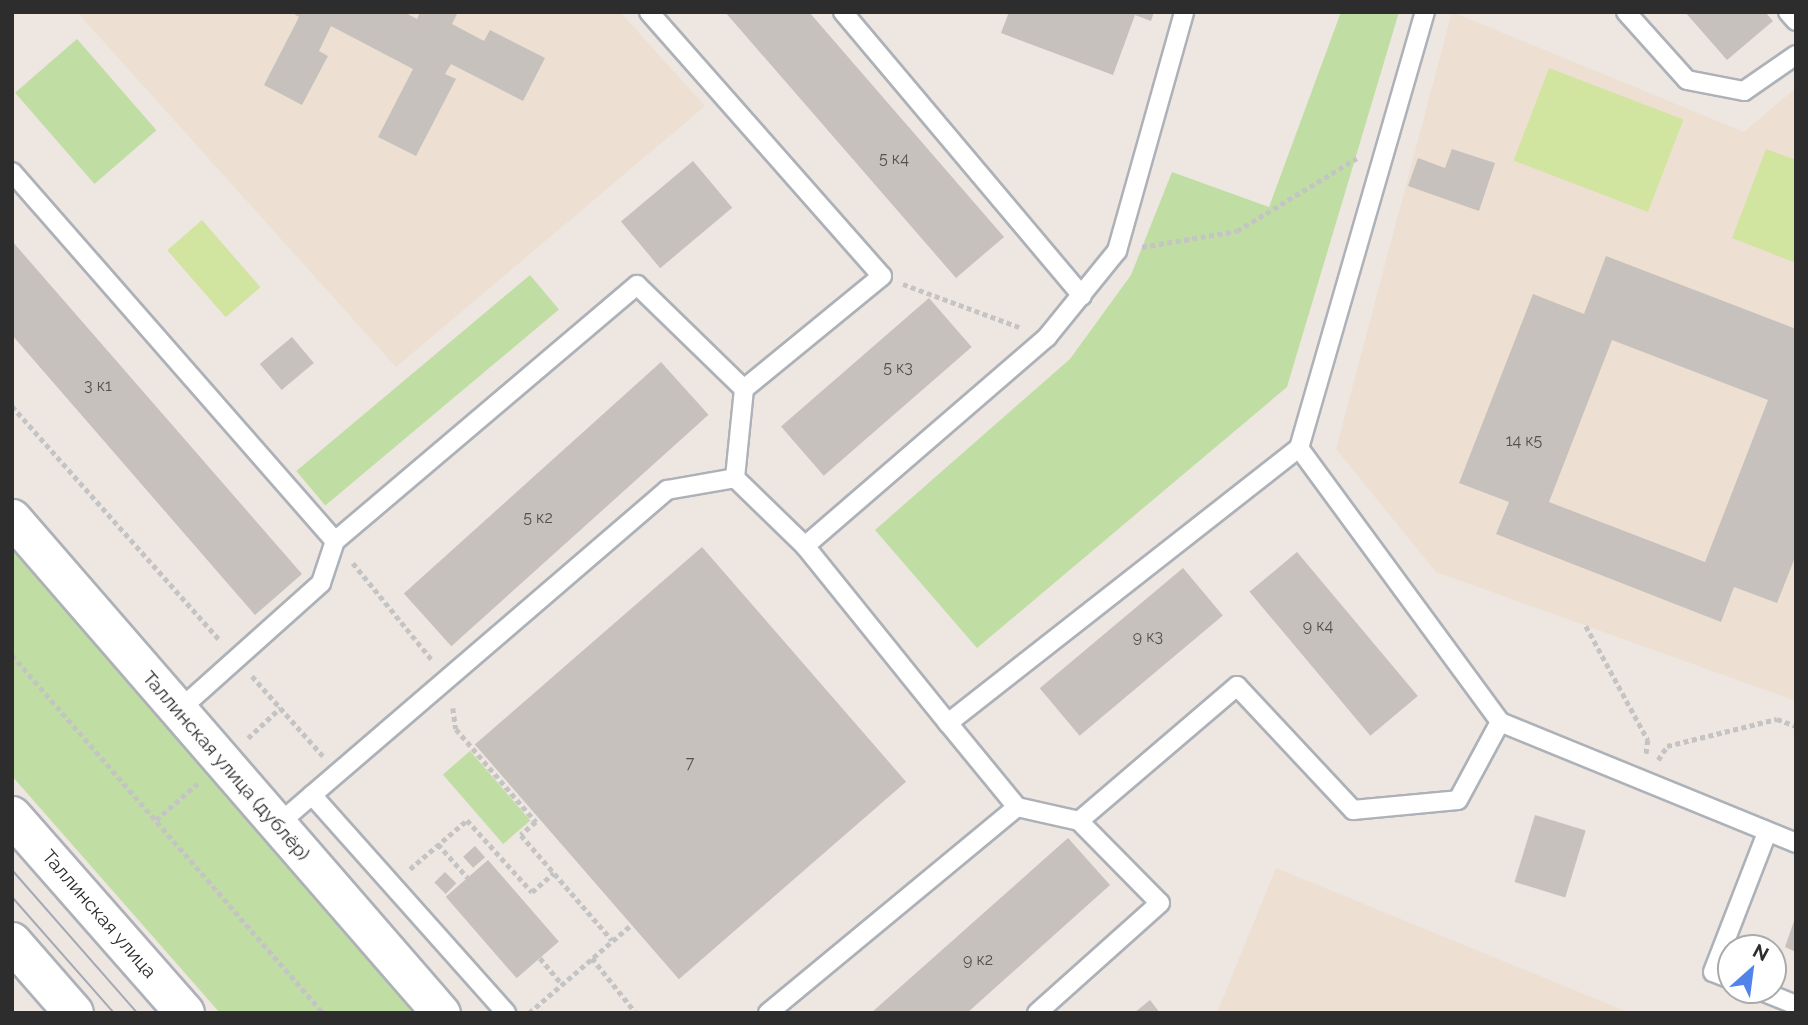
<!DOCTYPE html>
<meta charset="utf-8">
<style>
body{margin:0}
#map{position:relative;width:1808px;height:1025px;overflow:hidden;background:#ede6e1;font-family:Raleway,sans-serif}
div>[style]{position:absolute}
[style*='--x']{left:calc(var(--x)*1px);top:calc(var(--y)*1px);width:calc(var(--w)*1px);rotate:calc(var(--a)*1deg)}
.education>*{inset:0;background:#ede0d2}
.green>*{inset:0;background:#c0dea3;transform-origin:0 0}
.pitch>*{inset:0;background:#d1e4a0;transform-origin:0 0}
.building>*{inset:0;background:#c6c1bc;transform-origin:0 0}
.path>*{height:4.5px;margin-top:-2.25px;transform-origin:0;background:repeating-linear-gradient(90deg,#c4c4c4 0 5px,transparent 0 8.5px)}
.roads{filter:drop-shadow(2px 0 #adb1b8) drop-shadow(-2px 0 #adb1b8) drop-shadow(0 2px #adb1b8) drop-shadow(0 -2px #adb1b8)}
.lane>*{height:18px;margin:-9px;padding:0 9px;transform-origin:9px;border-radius:9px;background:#fff}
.street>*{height:37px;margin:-18.5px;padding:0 18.5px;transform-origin:18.5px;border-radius:18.5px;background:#fff}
.secondary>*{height:38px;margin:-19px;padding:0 19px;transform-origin:19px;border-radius:19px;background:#fff}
.tram>*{height:2px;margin:-1px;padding:0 1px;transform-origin:1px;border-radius:1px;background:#a4a9b5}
span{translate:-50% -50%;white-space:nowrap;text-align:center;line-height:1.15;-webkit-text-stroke:5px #fff;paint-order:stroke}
.number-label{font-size:16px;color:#535251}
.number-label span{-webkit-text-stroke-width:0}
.street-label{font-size:19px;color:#2d2d2d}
.frame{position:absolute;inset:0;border:14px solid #2d2d2d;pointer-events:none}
.north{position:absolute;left:1717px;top:934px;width:70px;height:70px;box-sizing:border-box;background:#fff;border:2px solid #ababab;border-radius:50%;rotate:28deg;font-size:19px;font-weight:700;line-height:28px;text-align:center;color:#2d2d2d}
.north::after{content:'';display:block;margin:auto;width:24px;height:32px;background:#5184ea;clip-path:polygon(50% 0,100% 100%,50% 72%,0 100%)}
</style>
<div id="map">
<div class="education">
<i style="clip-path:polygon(77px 12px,620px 12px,705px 106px,396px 367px)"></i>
<i style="clip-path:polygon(1452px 12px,1744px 132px,1796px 88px,1796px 701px,1436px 572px,1336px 449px)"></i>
<i style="clip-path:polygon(1276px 868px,1630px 1013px,1217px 1013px)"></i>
</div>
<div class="green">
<i style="clip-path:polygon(1341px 12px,1399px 12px,1287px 387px,977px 648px,875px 530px,1070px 359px,1131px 275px,1172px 172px,1269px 207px)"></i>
<i style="left:77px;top:39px;width:121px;height:82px;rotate:49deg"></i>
<i style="left:530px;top:275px;width:45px;height:305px;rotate:50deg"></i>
<i style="clip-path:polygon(12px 544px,417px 1013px,220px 1013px,12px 776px)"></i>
<i style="left:470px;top:751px;width:92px;height:36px;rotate:49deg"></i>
</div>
<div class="pitch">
<i style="left:1549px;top:68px;width:144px;height:99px;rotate:21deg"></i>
<i style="clip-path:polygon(1766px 149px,1796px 160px,1796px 263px,1732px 238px)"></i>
<i style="left:202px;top:220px;width:89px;height:46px;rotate:49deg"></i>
</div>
<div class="building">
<i style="clip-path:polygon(291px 12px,404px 12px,417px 19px,420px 12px,458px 12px,452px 24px,484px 41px,490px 30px,545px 58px,523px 101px,451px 64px,445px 74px,456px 79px,416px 156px,378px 137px,413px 69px,331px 26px,319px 51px,328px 56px,302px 105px,264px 85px,299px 17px)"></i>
<i style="clip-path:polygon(725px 12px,809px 12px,1004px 237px,956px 278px)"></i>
<i style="clip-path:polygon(1009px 12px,1154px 12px,1151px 21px,1135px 15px,1113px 75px,1001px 33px)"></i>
<i style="clip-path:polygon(1685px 12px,1765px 12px,1773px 21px,1727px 60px)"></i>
<i style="clip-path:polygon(1452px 149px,1495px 163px,1479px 211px,1408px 186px,1418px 158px,1445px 168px)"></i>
<i style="left:693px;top:161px;width:61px;height:94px;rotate:50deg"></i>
<i style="clip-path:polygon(12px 241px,302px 574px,255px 615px,12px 335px)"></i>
<i style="clip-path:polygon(evenodd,1606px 256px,1796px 329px,1796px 555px,1777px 603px,1734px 587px,1721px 622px,1496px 534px,1509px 502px,1459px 483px,1533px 294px,1584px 314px,1606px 256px,1612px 340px,1768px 400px,1705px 562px,1549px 502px,1612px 340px)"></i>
<i style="left:929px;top:298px;width:65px;height:196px;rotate:49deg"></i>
<i style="left:292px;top:337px;width:34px;height:42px;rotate:50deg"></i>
<i style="left:661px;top:362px;width:71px;height:346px;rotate:48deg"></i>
<i style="left:702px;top:547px;width:311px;height:301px;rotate:49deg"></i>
<i style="left:1297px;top:552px;width:188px;height:62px;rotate:50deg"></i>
<i style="left:1183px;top:568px;width:62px;height:187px;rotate:50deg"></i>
<i style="left:1535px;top:815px;width:53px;height:70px;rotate:17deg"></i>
<i style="clip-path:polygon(1068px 838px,1110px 885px,967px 1013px,871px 1013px)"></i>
<i style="left:475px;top:846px;width:15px;height:16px;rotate:48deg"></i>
<i style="left:488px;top:860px;width:108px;height:56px;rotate:49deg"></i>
<i style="left:445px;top:872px;width:16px;height:15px;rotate:45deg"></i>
<i style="clip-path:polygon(1795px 918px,1796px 918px,1796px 952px,1785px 947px)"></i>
<i style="clip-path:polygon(1150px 1000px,1160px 1013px,1134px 1013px)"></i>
</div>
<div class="path">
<i style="--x:1142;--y:247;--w:96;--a:-9.6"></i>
<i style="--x:1237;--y:231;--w:140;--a:-31.3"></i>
<i style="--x:903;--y:284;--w:124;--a:20.3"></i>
<i style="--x:12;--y:406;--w:314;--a:48.4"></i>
<i style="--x:353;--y:563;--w:125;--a:50.8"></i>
<i style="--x:1586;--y:626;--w:130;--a:61.5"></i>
<i style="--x:1648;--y:740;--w:16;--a:97"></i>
<i style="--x:12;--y:655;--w:474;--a:49"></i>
<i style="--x:252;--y:676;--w:107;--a:48.4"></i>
<i style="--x:453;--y:708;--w:21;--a:82"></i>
<i style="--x:456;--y:729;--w:123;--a:49.3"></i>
<i style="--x:536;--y:822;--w:20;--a:139"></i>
<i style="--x:521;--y:835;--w:139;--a:49.1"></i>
<i style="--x:248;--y:738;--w:44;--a:-43.2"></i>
<i style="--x:1658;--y:760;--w:17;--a:-57"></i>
<i style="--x:1667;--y:746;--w:113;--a:-13.8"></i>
<i style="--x:1777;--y:719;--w:20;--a:20"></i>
<i style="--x:156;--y:820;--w:55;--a:-41.3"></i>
<i style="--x:438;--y:844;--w:45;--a:48.6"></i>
<i style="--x:410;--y:869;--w:75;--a:-40.7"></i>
<i style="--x:467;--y:820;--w:97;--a:47.9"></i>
<i style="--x:532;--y:892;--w:29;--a:-41"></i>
<i style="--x:540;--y:958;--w:34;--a:50"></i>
<i style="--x:592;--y:958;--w:70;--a:51.3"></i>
<i style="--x:529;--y:1013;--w:136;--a:-40.8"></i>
</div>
<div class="roads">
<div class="lane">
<i style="--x:649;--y:12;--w:352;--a:48.6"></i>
<i style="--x:882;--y:276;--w:178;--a:140.7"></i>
<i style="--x:843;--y:12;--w:371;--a:49.9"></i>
<i style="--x:1626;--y:12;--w:91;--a:48.1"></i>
<i style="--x:1687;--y:80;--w:58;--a:10.9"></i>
<i style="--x:1744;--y:91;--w:63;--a:-34.7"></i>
<i style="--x:1788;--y:12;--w:12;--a:48"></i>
<i style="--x:12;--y:172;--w:490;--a:48.8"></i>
<i style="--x:1299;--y:448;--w:340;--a:53.7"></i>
<i style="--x:1500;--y:722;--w:320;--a:22.2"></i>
<i style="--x:805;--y:546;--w:228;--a:51.1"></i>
<i style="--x:178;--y:711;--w:192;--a:-41.8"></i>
<i style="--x:321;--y:583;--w:44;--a:-71.6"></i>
<i style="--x:335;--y:541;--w:396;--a:-40.3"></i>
<i style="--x:637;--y:285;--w:149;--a:44.2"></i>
<i style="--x:744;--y:389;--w:89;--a:95.8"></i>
<i style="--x:312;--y:795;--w:292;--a:48.3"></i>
<i style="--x:1017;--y:807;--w:64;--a:12.7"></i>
<i style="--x:1079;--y:821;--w:115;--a:45.4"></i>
<i style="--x:1160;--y:903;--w:165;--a:138.2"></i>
<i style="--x:1079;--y:821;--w:208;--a:-40.5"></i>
<i style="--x:1237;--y:686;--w:170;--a:46.9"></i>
<i style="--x:1353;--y:810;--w:105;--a:-5.4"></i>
<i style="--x:1458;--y:800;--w:89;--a:-61.7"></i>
<i style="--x:276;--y:826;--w:516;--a:-40.67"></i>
<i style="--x:667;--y:490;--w:69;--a:-10"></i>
<i style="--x:735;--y:478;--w:98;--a:44.2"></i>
<i style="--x:805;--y:546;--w:320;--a:-40.8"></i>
<i style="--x:1047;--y:337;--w:111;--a:-50.9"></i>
<i style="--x:1117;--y:251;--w:248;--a:-74.3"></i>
<i style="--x:1731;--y:979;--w:19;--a:-159"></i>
<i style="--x:1713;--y:972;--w:149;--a:-68.8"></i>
<i style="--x:1759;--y:990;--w:40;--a:22"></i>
<i style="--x:768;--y:1013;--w:323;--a:-39.6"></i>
<i style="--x:1017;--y:807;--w:109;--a:-129.4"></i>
<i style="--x:948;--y:723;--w:446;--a:-38.1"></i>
<i style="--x:1299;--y:448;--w:454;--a:-73.9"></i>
</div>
<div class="street">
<i style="--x:12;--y:518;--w:655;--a:49.09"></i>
</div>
<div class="secondary">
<i style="--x:12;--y:816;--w:262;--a:48.7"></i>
<i style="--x:12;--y:942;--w:94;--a:48.9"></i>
</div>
</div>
<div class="tram">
<i style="--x:12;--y:870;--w:190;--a:48.8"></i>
<i style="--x:12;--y:897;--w:154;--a:48.7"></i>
</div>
<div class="number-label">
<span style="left:894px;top:159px">5 к4</span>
<span style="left:898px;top:368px">5 к3</span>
<span style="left:98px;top:386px">3 к1</span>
<span style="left:1524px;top:441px">14 к5</span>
<span style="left:538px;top:518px">5 к2</span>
<span style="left:1318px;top:626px">9 к4</span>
<span style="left:1148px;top:637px">9 к3</span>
<span style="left:690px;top:763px">7</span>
<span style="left:978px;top:960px">9 к2</span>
</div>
<div class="street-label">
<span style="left:226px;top:766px;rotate:49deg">Таллинская улица (дублёр)</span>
<span style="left:99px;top:914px;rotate:49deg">Таллинская улица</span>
</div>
<div class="frame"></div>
<div class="north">N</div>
</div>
